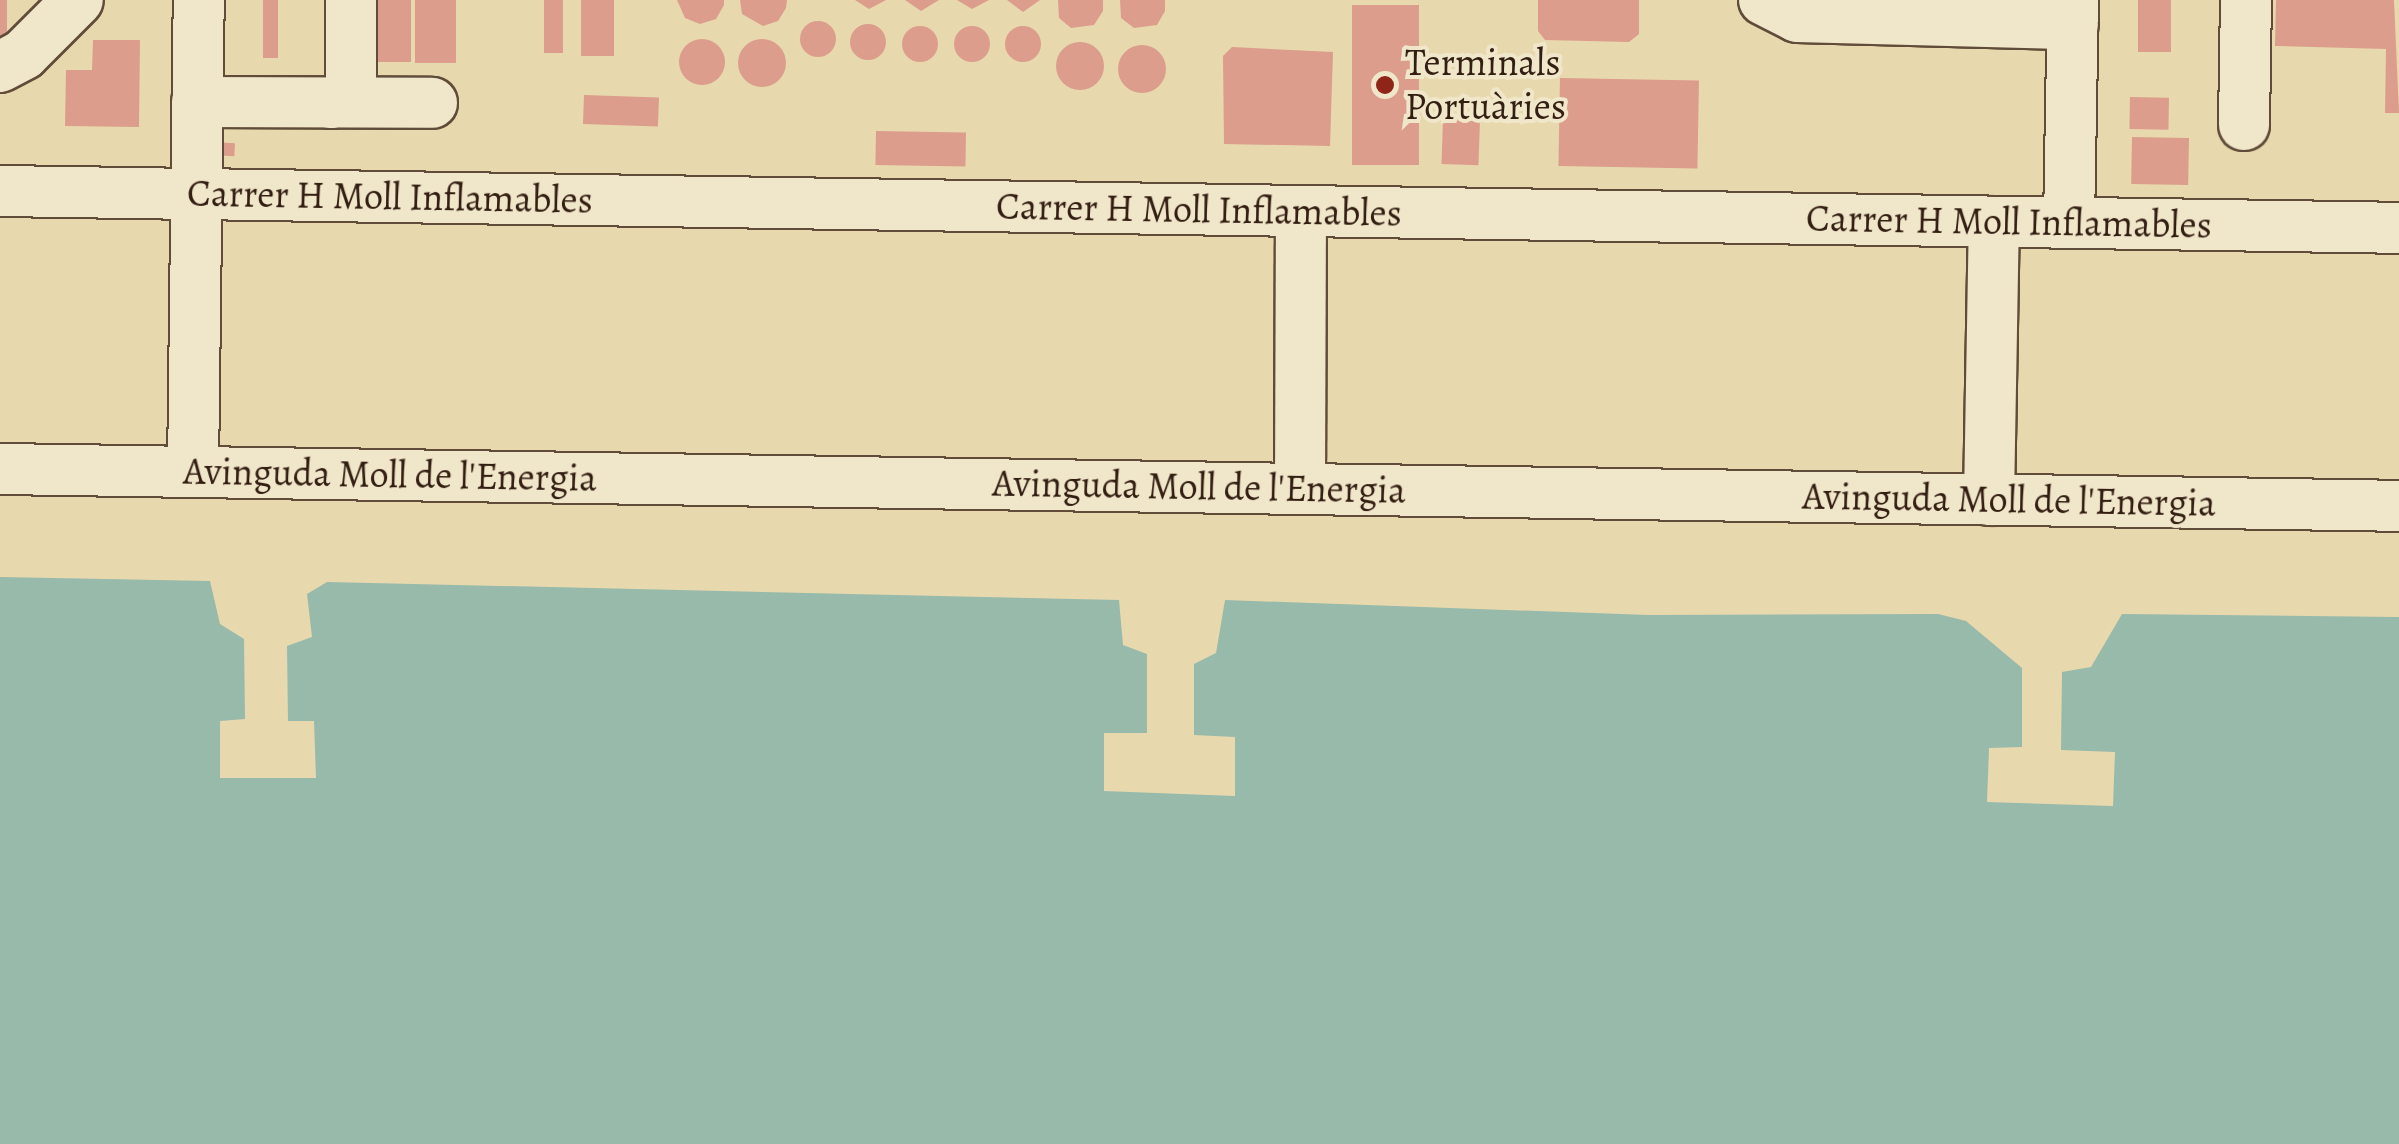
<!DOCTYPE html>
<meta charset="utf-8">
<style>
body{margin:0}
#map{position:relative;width:2399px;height:1144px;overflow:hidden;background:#e8d8ad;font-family:Alegreya,serif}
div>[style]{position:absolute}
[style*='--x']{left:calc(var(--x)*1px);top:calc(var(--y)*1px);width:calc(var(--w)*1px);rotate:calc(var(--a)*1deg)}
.water>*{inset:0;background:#97baab}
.building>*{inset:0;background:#dc9d8c;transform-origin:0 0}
.round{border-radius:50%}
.roads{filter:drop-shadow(2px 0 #604c39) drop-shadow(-2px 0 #604c39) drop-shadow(0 2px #604c39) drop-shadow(0 -2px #604c39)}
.minor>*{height:50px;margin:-25px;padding:0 25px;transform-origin:25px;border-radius:25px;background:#f0e6ca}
.dots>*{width:28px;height:28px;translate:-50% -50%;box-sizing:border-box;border:5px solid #f0e6ca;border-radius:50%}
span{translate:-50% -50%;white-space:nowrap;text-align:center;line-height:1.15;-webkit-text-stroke:8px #f0e6ca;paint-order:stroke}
.poi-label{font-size:38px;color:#331e12}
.left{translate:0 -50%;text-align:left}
.street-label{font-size:38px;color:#331e12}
</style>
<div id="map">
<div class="water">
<i style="clip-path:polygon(0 577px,210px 581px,220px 624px,244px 639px,245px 719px,220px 721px,220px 778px,316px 778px,314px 721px,288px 721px,287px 646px,312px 637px,307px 594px,327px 582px,1119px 600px,1123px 645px,1147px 654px,1147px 733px,1104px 733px,1104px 791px,1235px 796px,1235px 737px,1194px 735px,1194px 664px,1216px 653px,1225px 600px,1649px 615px,1938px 614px,1966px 621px,2022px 668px,2022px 747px,1989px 748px,1987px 802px,2113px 806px,2115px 752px,2061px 750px,2062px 672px,2091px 667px,2122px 614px,2399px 617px,2399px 1144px,0 1144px)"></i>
</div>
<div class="building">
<i style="left:0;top:0;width:7px;height:48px"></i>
<i style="left:263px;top:0;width:15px;height:58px"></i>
<i style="left:370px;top:0;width:41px;height:62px"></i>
<i style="left:415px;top:0;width:41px;height:63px"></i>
<i style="left:544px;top:0;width:19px;height:53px"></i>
<i style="left:581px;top:0;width:33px;height:56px"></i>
<i style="clip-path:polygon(677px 0,724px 0,724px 5px,716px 19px,700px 24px,685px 18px)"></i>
<i style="clip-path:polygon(740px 0,787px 0,786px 8px,778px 21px,763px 26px,742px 14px)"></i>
<i style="clip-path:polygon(855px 0,886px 0,869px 9px)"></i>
<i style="clip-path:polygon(905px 0,939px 0,921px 11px)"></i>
<i style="clip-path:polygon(957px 0,989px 0,972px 9px)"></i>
<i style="clip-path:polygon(1007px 0,1040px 0,1023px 12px)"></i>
<i style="clip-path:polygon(1058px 0,1103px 0,1103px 11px,1094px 25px,1071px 28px,1059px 18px)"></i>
<i style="clip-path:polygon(1120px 0,1165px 0,1165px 11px,1157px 25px,1134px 28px,1121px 18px)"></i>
<i style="clip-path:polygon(1538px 0,1639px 0,1639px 34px,1629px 42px,1545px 40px,1538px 31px)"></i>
<i style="left:2138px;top:0;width:33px;height:52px"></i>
<i style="clip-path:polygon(2276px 0,2394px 0,2399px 113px,2385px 113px,2386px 49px,2275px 46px)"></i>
<i style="left:1352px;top:5px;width:67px;height:160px"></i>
<i class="round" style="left:800px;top:21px;width:36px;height:36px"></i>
<i class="round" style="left:850px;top:24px;width:36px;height:36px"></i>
<i class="round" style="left:954px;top:26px;width:36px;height:36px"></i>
<i class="round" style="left:902px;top:26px;width:36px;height:36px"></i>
<i class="round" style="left:1005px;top:26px;width:36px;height:36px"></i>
<i class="round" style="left:679px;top:39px;width:46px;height:46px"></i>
<i class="round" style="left:738px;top:39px;width:48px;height:48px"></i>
<i style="clip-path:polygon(93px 40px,140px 40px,139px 127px,65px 126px,66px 70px,92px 70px)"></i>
<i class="round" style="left:1056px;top:42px;width:48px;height:48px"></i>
<i class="round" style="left:1118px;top:45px;width:48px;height:48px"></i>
<i style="clip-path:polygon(1232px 47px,1333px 52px,1330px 146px,1224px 144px,1223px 56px)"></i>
<i style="left:1560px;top:78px;width:139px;height:88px;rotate:1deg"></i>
<i style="left:584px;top:95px;width:75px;height:29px;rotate:2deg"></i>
<i style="left:2130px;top:97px;width:39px;height:32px;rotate:1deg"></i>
<i style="left:1443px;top:120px;width:37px;height:44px;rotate:2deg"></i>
<i style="left:876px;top:131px;width:90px;height:34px;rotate:1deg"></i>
<i style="left:2132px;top:137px;width:57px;height:47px;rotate:1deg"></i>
<i style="left:213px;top:142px;width:22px;height:13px;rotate:3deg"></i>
</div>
<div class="roads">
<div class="minor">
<i style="--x:1764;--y:0;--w:37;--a:27"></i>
<i style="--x:1797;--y:17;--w:276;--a:1.5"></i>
<i style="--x:0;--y:67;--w:27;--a:-28"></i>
<i style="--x:24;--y:54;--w:76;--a:-45"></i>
<i style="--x:197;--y:102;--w:235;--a:0.2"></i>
<i style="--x:331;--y:103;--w:11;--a:-15"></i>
<i style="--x:342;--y:100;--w:16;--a:-55"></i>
<i style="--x:351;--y:87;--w:87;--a:-90"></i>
<i style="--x:2244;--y:125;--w:125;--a:-89.1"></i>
<i style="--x:0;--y:191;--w:2399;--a:0.88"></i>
<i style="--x:2069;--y:223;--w:223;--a:-89"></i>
<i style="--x:0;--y:469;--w:2399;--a:0.88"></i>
<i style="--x:193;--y:471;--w:471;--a:-89.3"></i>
<i style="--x:1300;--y:489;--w:278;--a:-89.8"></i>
<i style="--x:1989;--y:500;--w:278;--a:-89"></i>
</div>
</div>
<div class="dots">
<i style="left:1385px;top:85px;background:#8f2418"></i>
</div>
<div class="poi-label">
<span class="left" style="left:1405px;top:85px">Terminals<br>Portuàries</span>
</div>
<div class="street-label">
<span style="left:390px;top:197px;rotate:1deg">Carrer H Moll Inflamables</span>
<span style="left:1199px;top:210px;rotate:1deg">Carrer H Moll Inflamables</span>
<span style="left:2009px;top:222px;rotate:1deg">Carrer H Moll Inflamables</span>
<span style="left:390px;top:475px;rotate:1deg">Avinguda Moll de l'Energia</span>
<span style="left:1199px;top:487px;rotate:1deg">Avinguda Moll de l'Energia</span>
<span style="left:2009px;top:500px;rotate:1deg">Avinguda Moll de l'Energia</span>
</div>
</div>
